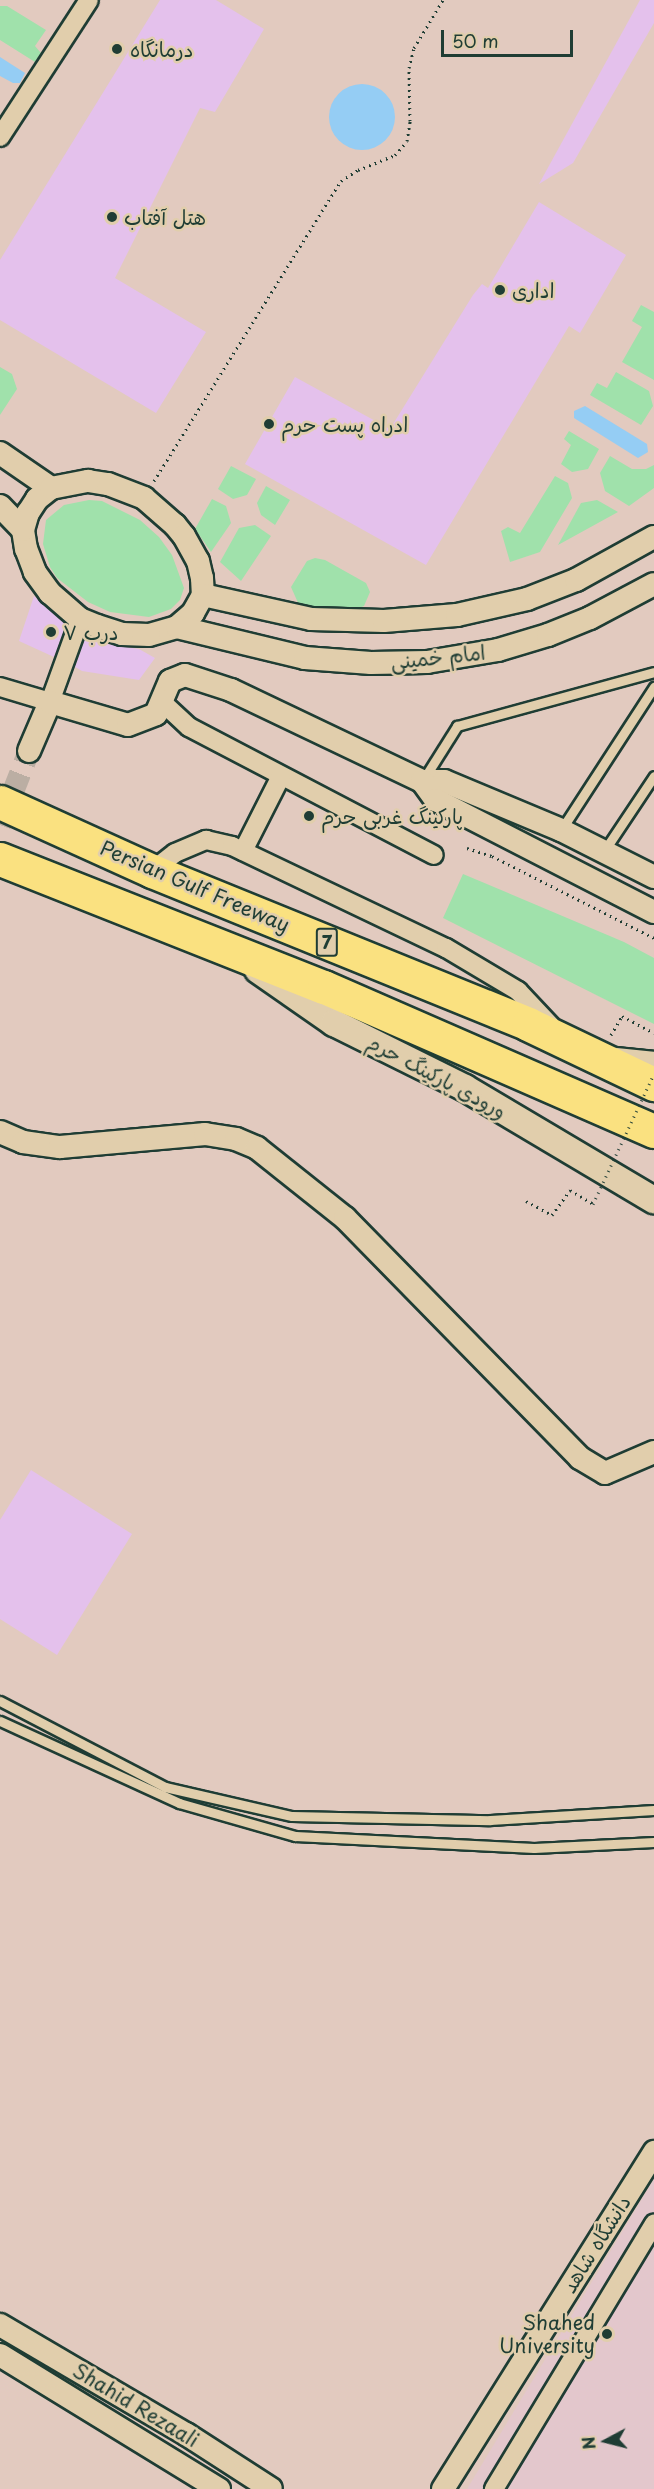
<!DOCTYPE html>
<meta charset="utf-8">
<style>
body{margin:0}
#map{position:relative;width:654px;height:2489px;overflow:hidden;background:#e2cabf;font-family:"Playpen Sans","Playpen Sans Arabic",sans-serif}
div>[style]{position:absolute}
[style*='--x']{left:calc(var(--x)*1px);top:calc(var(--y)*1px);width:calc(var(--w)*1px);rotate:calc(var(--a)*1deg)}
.built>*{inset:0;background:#e3c7cc}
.green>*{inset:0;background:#a0e1ab}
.water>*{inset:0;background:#95cdf4}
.round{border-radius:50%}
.building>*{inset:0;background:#e4c1ec}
.tertiary-tunnel>*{height:22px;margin-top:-11px;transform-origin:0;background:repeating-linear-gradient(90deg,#bbaea3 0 22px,transparent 0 33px)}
.path>*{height:3px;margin-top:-1.5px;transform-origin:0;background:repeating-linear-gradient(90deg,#1f3d34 0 1.5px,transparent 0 6px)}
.roads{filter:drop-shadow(2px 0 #1f3d34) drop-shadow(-2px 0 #1f3d34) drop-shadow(0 2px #1f3d34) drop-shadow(0 -2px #1f3d34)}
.service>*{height:9px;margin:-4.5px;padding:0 4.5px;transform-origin:4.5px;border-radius:4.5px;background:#e1ceac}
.minor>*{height:18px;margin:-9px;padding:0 9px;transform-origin:9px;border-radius:9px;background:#e1ceac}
.tertiary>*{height:22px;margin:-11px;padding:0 11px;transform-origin:11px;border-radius:11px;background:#e1ceac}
.secondary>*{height:26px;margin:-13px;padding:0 13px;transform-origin:13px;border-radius:13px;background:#e1ceac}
.motorway>*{height:33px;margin:-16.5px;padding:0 16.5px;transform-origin:16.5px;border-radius:16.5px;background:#fae180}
.path-bridge>*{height:3px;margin-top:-1.5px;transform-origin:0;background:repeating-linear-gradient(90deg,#1f3d34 0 1.5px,transparent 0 6px)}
.dots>*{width:16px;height:16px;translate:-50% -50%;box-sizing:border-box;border:3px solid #e1ceac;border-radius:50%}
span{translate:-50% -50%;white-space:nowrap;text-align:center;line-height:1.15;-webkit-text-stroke:5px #e1ceac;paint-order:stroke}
.shield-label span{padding:2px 4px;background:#e1ceac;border:2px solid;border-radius:4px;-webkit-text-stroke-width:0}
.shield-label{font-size:18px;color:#1f3d34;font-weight:700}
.poi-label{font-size:20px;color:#1f3d34}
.left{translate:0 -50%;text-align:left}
.right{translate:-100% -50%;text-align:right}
.street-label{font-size:20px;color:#1f3d34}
.north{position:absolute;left:576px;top:2411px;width:60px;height:60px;-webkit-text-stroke:4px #e1ceac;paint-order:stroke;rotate:263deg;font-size:16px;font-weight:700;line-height:24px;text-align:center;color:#1f3d34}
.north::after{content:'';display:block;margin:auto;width:21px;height:27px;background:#1f3d34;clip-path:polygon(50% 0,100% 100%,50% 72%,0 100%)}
.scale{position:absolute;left:441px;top:30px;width:132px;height:27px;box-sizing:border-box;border:3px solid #1f3d34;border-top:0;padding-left:8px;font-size:18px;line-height:21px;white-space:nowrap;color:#1f3d34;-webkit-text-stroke:4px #e1ceac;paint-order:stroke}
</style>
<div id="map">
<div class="built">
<i style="clip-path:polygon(654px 2179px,654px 2489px,467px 2489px)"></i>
</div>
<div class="green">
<i style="clip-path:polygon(7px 6px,46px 30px,35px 46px,41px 53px,35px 62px,0 40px,0 6px)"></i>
<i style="clip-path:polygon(641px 305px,654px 312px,654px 380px,622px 362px,642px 327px,632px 321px)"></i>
<i style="clip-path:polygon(0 367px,12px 374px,17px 389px,0 415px)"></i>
<i style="clip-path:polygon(616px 372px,649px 391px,653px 406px,641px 425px,590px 395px,597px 383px,607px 388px)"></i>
<i style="clip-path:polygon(569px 431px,599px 449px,588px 469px,572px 472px,561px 464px,571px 445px,564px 439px)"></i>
<i style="clip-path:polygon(610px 456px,632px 469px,646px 469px,654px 465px,654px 488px,629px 506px,605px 491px,600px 473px)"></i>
<i style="clip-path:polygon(231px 466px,256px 479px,247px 495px,233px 499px,218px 489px)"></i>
<i style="clip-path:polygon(555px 476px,568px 483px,572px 498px,540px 552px,510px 562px,501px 531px,508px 527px,520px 533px)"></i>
<i style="clip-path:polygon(266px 486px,290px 500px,275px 525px,261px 515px,257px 503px)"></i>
<i style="clip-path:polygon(212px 499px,226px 506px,231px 523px,211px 552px,195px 529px)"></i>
<i style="clip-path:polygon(89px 500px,102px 501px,140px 520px,159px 537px,172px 555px,184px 588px,180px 600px,171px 609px,149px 617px,110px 612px,88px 602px,57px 578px,50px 567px,43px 544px,46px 520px,64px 505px)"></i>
<i style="clip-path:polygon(597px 500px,618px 512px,558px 545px,581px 503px)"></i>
<i style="clip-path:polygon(255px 525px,271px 536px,241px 581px,220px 562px,239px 528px)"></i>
<i style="clip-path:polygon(315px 558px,325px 560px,366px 583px,370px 592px,364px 606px,349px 612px,299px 605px,291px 587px,307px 561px)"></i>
<i style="clip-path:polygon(463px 874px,624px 942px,654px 958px,654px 1024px,443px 918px)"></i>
</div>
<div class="water">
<i style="clip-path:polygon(0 57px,25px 73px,20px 83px,13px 83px,0 76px)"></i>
<i class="round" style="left:329px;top:84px;width:66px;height:66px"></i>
<i style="clip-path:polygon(585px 406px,647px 444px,648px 452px,638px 458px,574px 418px,574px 411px)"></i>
</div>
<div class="building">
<i style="clip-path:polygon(160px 0,216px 0,264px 29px,215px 112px,200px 108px,115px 278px,206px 332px,156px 413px,0 320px,0 260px)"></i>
<i style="clip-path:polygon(640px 0,654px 0,654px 23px,573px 163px,539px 184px)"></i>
<i style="clip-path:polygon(539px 202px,626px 255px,580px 333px,569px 326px,426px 565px,245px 464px,295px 377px,390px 429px,473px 295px,482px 284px,488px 288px)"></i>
<i style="clip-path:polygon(34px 596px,66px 625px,54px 657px,19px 641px)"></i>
<i style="clip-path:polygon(86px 636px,94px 642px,139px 649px,155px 658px,139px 680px,82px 671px,75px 667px)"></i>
<i style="clip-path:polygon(31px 1470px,132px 1534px,57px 1655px,0 1619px,0 1520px)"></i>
</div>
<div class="tertiary-tunnel">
<i style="--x:0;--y:825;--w:79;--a:-68.6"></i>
</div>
<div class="path">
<i style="--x:154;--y:481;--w:354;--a:-58.1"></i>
<i style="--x:341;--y:181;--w:20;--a:-33"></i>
<i style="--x:358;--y:170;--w:40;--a:-22"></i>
<i style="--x:395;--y:155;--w:18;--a:-49"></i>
<i style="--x:407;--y:141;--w:20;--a:-81"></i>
<i style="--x:410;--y:121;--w:53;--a:-91.1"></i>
<i style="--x:409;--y:68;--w:21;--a:-76"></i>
<i style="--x:414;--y:48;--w:56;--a:-58.9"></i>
<i style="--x:467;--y:848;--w:26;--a:18"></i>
<i style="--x:492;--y:856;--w:182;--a:26.8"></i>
<i style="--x:611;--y:1035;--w:22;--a:-60"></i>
<i style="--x:622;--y:1016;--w:36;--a:28"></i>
<i style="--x:526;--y:1201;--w:30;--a:28"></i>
<i style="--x:552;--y:1215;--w:31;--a:-54"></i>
<i style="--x:570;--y:1190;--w:27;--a:31"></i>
</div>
<div class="roads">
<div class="service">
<i style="--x:423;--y:780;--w:64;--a:-57.8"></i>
<i style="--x:457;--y:726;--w:204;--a:-15.3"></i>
<i style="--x:561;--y:830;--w:171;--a:-57"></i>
<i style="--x:604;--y:851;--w:90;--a:-56.3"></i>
<i style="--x:0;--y:1701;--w:186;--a:27.5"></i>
<i style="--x:165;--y:1787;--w:130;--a:12.9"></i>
<i style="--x:292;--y:1816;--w:198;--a:1.2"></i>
<i style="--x:490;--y:1820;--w:164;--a:-3.5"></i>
<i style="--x:0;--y:1721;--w:197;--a:24.6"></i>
<i style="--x:179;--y:1803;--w:121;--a:15.9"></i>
<i style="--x:295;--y:1836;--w:239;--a:2.9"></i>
<i style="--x:534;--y:1848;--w:120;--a:-2.9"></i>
</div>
<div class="minor">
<i style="--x:0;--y:137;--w:163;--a:-57"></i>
<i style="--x:0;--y:687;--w:52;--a:16.7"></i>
<i style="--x:50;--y:702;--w:88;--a:-70.1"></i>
<i style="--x:161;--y:701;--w:38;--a:43"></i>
<i style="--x:189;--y:727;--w:276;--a:27.6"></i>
<i style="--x:243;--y:851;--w:84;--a:-63.1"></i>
<i style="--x:152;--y:871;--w:29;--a:-38"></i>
<i style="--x:175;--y:853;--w:34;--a:-23"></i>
<i style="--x:206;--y:840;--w:27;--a:13"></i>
<i style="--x:232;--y:846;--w:237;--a:25.5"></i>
<i style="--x:446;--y:948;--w:84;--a:30.8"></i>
<i style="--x:518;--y:991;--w:48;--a:46.7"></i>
<i style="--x:494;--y:2489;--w:310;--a:-58.9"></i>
</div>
<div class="tertiary">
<i style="--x:0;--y:453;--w:62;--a:34.5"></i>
<i style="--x:88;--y:481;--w:20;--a:9"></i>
<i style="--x:108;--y:484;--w:39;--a:21"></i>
<i style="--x:144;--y:498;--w:41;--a:41.1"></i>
<i style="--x:175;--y:525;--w:14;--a:51"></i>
<i style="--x:184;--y:536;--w:29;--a:61"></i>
<i style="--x:198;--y:561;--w:17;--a:77"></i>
<i style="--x:202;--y:578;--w:17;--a:87"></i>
<i style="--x:203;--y:595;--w:21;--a:119"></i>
<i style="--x:193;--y:613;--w:21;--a:139"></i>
<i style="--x:177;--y:627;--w:29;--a:164"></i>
<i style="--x:149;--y:635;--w:27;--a:-178"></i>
<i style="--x:122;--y:634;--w:26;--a:-162"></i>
<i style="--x:97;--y:626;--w:18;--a:-158"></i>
<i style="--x:80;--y:619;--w:40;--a:-139"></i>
<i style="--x:50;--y:593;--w:26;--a:-126"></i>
<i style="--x:35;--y:572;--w:25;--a:-111"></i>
<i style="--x:26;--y:549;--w:19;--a:-99"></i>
<i style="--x:23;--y:530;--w:18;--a:-74"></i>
<i style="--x:28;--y:513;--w:17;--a:-57"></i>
<i style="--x:37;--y:499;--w:18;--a:-38"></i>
<i style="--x:51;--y:488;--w:38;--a:-11"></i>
<i style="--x:0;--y:506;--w:33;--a:46"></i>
<i style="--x:203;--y:595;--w:111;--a:12.5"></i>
<i style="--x:311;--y:619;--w:73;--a:1.6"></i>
<i style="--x:384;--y:621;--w:73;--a:-4.7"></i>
<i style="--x:457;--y:615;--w:72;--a:-12.9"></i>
<i style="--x:527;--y:599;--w:53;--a:-21.2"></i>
<i style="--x:576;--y:580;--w:89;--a:-28.9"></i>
<i style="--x:177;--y:627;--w:132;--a:13.6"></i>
<i style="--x:305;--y:658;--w:66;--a:4.3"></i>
<i style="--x:371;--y:663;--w:56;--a:-1"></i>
<i style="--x:427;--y:662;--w:72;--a:-9.6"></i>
<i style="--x:498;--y:650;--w:52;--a:-16.7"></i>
<i style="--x:548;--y:635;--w:45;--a:-22"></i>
<i style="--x:590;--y:618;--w:72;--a:-28"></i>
<i style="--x:29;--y:751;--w:53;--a:-66.8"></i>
<i style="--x:50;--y:702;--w:81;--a:16.4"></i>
<i style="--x:128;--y:725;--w:30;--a:-21"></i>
<i style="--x:156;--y:714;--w:36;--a:-67"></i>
<i style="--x:170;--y:681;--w:16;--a:-22"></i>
<i style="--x:185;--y:675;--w:48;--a:18.1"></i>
<i style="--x:231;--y:690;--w:212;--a:25.5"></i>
<i style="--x:422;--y:781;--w:22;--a:0"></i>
<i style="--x:444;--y:781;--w:127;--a:22.7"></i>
<i style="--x:561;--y:830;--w:104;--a:26.8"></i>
<i style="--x:422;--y:781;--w:24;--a:54"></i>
<i style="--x:436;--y:800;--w:245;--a:27.2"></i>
<i style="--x:617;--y:1059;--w:37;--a:6"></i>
<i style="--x:0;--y:1132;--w:25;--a:23"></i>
<i style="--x:23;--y:1142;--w:37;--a:8"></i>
<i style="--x:60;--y:1147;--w:146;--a:-5.1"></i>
<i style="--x:205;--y:1134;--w:31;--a:9"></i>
<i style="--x:236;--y:1139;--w:23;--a:23"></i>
<i style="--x:257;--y:1148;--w:112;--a:38.5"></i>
<i style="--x:345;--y:1218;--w:336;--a:45.6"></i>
<i style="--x:580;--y:1458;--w:29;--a:31"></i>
<i style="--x:605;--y:1473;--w:53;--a:-23.2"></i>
<i style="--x:0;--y:2325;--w:216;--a:30.4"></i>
<i style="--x:186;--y:2434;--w:101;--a:32.9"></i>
<i style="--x:0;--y:2355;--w:257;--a:31.5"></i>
<i style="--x:443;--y:2489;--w:398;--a:-57.9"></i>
</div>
<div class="secondary">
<i style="--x:258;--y:970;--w:93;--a:34.9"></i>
<i style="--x:334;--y:1023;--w:146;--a:26.4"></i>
<i style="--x:465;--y:1088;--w:220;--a:30.7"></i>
</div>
<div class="motorway">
<i style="--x:0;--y:802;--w:167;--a:24.4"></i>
<i style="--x:152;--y:871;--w:406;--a:22.1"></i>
<i style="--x:528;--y:1024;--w:140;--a:25.5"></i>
<i style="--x:0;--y:859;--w:348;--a:21.6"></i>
<i style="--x:324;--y:987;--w:360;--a:23.6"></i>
</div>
</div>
<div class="path-bridge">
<i style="--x:593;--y:1204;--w:144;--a:-64.9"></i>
</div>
<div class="dots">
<i style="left:117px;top:49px;background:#1f3d34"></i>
<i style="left:112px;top:217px;background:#1f3d34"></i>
<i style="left:500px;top:290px;background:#1f3d34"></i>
<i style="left:269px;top:424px;background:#1f3d34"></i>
<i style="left:51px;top:632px;background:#1f3d34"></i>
<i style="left:309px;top:816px;background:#1f3d34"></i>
<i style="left:607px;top:2334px;background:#1f3d34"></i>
</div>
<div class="shield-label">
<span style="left:327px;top:942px">7</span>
</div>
<div class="poi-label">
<span class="left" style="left:130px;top:49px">درمانگاه</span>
<span class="left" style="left:124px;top:217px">هتل آفتاب</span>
<span class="left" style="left:512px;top:290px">اداری</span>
<span class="left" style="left:281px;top:424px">ادراه پست حرم</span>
<span class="left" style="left:63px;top:632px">درب ۷</span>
<span class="left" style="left:321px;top:816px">پارکینگ غربی حرم</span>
<span class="right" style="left:595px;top:2334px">Shahed<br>University</span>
</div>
<div class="street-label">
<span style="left:438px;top:657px;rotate:-6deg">امام خمینی</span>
<span style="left:195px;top:886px;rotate:23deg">Persian Gulf Freeway</span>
<span style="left:437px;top:1076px;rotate:28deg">ورودی پارکینگ حرم</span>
<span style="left:596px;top:2244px;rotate:-58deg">دانشگاه شاهد</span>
<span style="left:136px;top:2405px;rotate:31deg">Shahid Rezaali</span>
</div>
<div class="north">N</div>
<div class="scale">50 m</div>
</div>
